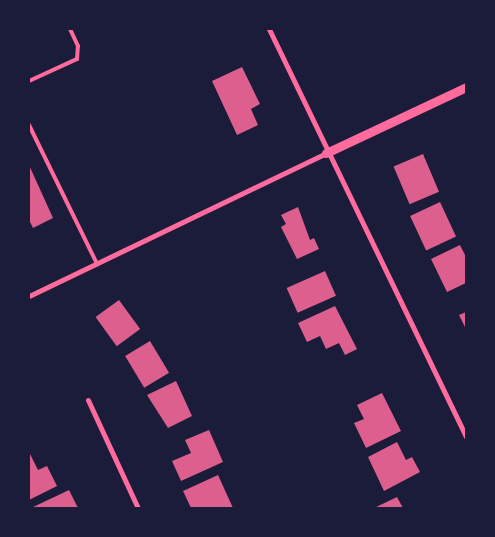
<!DOCTYPE html>
<style>
body{margin:0}
#map{position:relative;width:495px;height:537px;overflow:hidden;background:#1b1b3a;font-family:"Fira Sans Condensed",sans-serif}
div>[style]{position:absolute}
[style*='--x']{left:calc(var(--x)*1px);top:calc(var(--y)*1px);width:calc(var(--w)*1px);rotate:calc(var(--a)*1deg)}
.building>*{inset:0;background:#dd5f8e;transform-origin:0 0}
.service>*{height:4px;margin:-2px;padding:0 2px;transform-origin:2px;border-radius:2px;background:#ff6b9d}
.minor>*{height:5px;margin:-2.5px;padding:0 2.5px;transform-origin:2.5px;border-radius:2.5px;background:#ff6b9d}
.tertiary>*{height:9px;margin:-4.5px;padding:0 4.5px;transform-origin:4.5px;border-radius:4.5px;background:#ff6b9d}
span{translate:-50% -50%;white-space:nowrap;text-align:center;line-height:1.15;-webkit-text-stroke:5px #1b1b3a;paint-order:stroke}
.frame{position:absolute;inset:0;border:30px solid #1b1b3a;pointer-events:none}
</style>
<div id="map">
<div class="building">
<i style="clip-path:polygon(242px 67px,260px 104px,251px 109px,258px 125px,237px 135px,212px 81px)"></i>
<i style="left:423px;top:154px;width:41px;height:32px;rotate:67deg"></i>
<i style="clip-path:polygon(29px 165px,53px 218px,33px 228px,29px 220px)"></i>
<i style="left:440px;top:202px;width:38px;height:33px;rotate:65deg"></i>
<i style="clip-path:polygon(298px 207px,310px 240px,314px 238px,319px 249px,297px 259px,281px 227px,286px 224px,281px 215px)"></i>
<i style="clip-path:polygon(460px 245px,466px 257px,466px 283px,447px 292px,431px 259px)"></i>
<i style="left:325px;top:271px;width:27px;height:42px;rotate:66deg"></i>
<i style="left:119px;top:300px;width:36px;height:29px;rotate:54deg"></i>
<i style="clip-path:polygon(335px 306px,357px 349px,345px 355px,339px 343px,326px 349px,320px 336px,307px 342px,298px 323px)"></i>
<i style="clip-path:polygon(466px 312px,466px 329px,459px 315px)"></i>
<i style="left:150px;top:341px;width:37px;height:29px;rotate:59deg"></i>
<i style="clip-path:polygon(176px 381px,192px 416px,168px 428px,147px 395px)"></i>
<i style="clip-path:polygon(382px 393px,401px 431px,366px 448px,354px 423px,364px 419px,357px 405px)"></i>
<i style="clip-path:polygon(209px 430px,223px 462px,181px 481px,172px 461px,191px 453px,185px 440px)"></i>
<i style="clip-path:polygon(397px 442px,406px 460px,412px 457px,420px 472px,384px 491px,368px 457px)"></i>
<i style="clip-path:polygon(29px 452px,38px 470px,47px 466px,57px 486px,29px 500px)"></i>
<i style="clip-path:polygon(218px 475px,233px 508px,191px 508px,183px 491px)"></i>
<i style="clip-path:polygon(69px 490px,78px 508px,31px 508px)"></i>
<i style="clip-path:polygon(397px 497px,403px 508px,374px 508px)"></i>
</div>
<div class="service">
<i style="--x:29;--y:81;--w:53;--a:-24.6"></i>
<i style="--x:77;--y:59;--w:13;--a:-86"></i>
<i style="--x:78;--y:46;--w:19;--a:-115"></i>
<i style="--x:29;--y:125;--w:155;--a:63.9"></i>
</div>
<div class="minor">
<i style="--x:269;--y:29;--w:453;--a:64.2"></i>
<i style="--x:29;--y:296;--w:330;--a:-25.7"></i>
<i style="--x:88;--y:400;--w:119;--a:65.2"></i>
</div>
<div class="tertiary">
<i style="--x:326;--y:153;--w:155;--a:-25.2"></i>
</div>
<div class="frame"></div>
</div>
